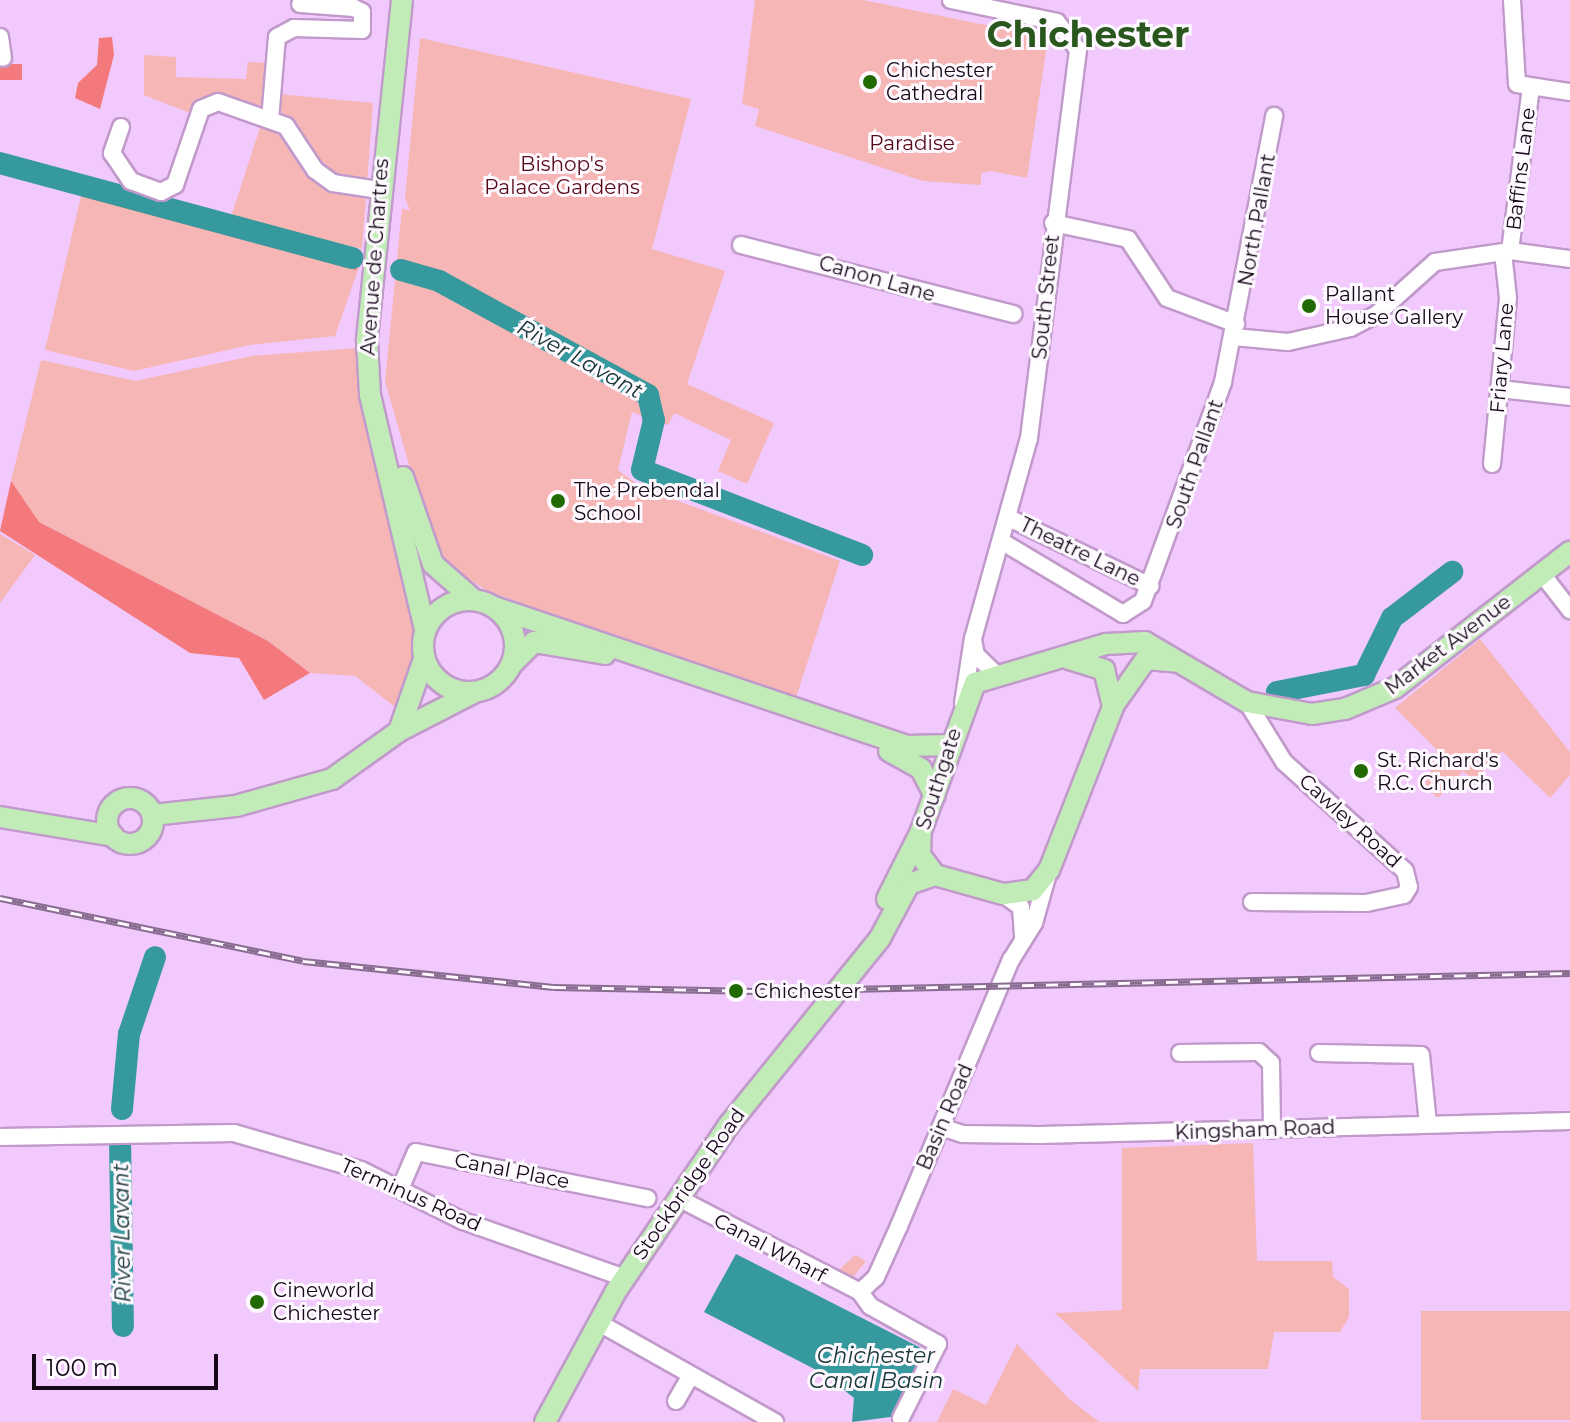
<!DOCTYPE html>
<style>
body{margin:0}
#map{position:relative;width:1570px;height:1422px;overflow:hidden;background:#f1c9fc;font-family:Montserrat,sans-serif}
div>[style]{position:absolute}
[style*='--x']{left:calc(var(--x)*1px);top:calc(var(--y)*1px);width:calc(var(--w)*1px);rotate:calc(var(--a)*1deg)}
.green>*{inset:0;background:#f6b6b5;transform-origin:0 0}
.forest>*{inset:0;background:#f3797d;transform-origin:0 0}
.water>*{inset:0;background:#36999d}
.stream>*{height:4px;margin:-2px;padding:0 2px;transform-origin:2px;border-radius:2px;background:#36999d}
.river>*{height:22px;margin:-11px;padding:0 11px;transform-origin:11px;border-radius:11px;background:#36999d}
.roads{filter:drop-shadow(2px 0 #c19acb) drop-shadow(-2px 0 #c19acb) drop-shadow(0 2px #c19acb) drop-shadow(0 -2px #c19acb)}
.minor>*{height:16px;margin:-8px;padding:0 8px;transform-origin:8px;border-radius:8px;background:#fff}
.major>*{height:20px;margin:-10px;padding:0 10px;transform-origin:10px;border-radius:10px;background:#c2ecb7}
.major>.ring{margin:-10px;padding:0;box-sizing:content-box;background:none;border:20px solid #c2ecb7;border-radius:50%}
.rail>*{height:7px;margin-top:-3.5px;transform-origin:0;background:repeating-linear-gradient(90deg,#fdf9fe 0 12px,#896d90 0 24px);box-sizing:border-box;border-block:2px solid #896d90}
.dots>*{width:22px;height:22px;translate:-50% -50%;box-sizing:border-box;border:4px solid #fdf9fe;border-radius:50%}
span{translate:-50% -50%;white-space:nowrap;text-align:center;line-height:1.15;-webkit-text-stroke:6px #fdf9fe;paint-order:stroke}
.poi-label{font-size:20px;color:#150718}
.left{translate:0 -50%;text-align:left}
.park-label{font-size:20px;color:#570a16}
.street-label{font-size:20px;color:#150718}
.water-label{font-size:22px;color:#173637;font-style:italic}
.town-label{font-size:36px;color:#2a571e;font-weight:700}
.scale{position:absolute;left:32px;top:1354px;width:186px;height:36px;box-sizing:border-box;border:4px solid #150718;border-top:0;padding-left:10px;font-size:24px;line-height:28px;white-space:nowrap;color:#150718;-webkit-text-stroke:6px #fdf9fe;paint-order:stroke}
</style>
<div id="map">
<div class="green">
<i style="clip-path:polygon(755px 0,863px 0,1048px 38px,1027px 178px,991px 171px,981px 173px,981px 185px,923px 181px,755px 126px,759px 109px,742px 104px)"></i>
<i style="clip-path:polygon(420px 38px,691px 99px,652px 249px,725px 271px,687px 384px,774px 423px,747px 484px,718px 471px,731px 440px,674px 413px,668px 425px,632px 412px,618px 470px,641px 487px,840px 561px,794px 704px,486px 590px,442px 562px,432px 545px,385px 381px,402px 209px,410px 210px,405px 198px)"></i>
<i style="clip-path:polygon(144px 55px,176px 57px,176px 77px,246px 79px,248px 62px,270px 63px,268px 93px,373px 103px,362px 249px,231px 217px,265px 112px,215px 95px,194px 102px,190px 113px,144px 95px)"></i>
<i style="clip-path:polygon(81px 196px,359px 267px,335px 336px,250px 345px,134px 371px,45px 350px)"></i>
<i style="clip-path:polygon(358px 348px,364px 419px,411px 617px,415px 658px,403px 713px,355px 676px,310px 673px,268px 641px,39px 522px,17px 499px,11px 481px,41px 360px,135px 381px,252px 356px)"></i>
<i style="clip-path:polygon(0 534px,35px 555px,0 603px)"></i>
<i style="clip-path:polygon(1480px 639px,1570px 752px,1570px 775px,1550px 798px,1502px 751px,1474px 780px,1463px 771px,1438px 798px,1425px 787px,1437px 750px,1395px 708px)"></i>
<i style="clip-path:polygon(1253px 1143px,1257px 1261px,1332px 1261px,1333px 1277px,1349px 1289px,1349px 1317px,1340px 1332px,1274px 1332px,1268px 1369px,1140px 1369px,1138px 1391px,1055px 1313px,1122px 1310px,1122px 1148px)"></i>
<i style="clip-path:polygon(855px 1255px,866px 1261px,850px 1281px,835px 1274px)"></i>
<i style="left:1570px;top:1311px;width:109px;height:149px;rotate:90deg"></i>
<i style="clip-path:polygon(1017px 1344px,1069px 1399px,1099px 1422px,937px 1422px,953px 1389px,986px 1405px)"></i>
</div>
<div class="forest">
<i style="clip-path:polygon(112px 37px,114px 55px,100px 109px,75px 98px,78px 83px,97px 65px,99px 38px)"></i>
<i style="left:0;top:64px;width:22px;height:16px"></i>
<i style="left:86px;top:177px;width:285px;height:20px;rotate:15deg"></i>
<i style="clip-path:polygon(11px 481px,39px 522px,268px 641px,310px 673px,264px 700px,239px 658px,190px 653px,0 531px)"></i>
</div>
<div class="water">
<i style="clip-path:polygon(736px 1254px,927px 1351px,898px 1416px,852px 1422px,854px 1398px,824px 1374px,704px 1312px)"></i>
</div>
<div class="stream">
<i style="--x:860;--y:558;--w:4;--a:-56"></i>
</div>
<div class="river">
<i style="--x:0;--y:163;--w:365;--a:15.1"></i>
<i style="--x:401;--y:270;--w:40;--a:16"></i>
<i style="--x:439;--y:281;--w:238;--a:28.6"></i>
<i style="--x:648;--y:395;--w:26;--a:77"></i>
<i style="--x:654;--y:420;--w:51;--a:103.5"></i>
<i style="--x:642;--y:470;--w:236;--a:21.1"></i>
<i style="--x:1277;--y:692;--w:89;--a:-11.1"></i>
<i style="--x:1364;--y:675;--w:64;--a:-63.8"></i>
<i style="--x:1392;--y:618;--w:76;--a:-37.5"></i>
<i style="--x:122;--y:1109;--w:75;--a:-84.7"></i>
<i style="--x:129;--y:1034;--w:81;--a:-71.3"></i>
<i style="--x:120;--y:1140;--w:186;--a:89.1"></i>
</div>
<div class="roads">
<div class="minor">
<i style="--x:951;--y:0;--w:108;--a:11.7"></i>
<i style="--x:1057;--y:22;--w:35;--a:53"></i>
<i style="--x:1078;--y:50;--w:391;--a:97.2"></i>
<i style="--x:1029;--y:438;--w:208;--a:105.6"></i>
<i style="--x:973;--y:638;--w:66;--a:98.7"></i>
<i style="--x:1512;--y:0;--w:84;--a:86.6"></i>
<i style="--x:1517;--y:84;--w:54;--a:8.6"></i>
<i style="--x:0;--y:37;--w:21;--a:82"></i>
<i style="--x:270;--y:120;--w:83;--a:-85.2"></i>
<i style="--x:277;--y:37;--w:19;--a:-28"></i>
<i style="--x:294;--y:28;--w:68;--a:1.7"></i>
<i style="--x:362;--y:30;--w:18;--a:-90"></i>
<i style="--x:362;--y:12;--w:9;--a:-153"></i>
<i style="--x:354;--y:8;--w:54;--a:-175.8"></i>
<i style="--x:121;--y:127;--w:28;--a:109"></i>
<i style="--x:112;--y:153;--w:34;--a:56"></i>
<i style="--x:131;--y:181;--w:32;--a:20"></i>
<i style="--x:161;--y:192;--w:16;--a:-27"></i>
<i style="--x:175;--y:185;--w:80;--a:-71.1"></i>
<i style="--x:201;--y:109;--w:18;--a:-22"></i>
<i style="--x:218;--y:102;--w:72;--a:19.4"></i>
<i style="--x:286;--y:126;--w:53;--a:56.6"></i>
<i style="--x:315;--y:170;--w:22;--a:36"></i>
<i style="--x:333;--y:183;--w:47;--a:8.7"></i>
<i style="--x:1053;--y:223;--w:77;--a:12"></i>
<i style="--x:1128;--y:239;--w:71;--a:56.5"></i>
<i style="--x:1167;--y:298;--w:74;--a:20.6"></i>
<i style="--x:741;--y:245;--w:281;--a:14.2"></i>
<i style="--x:1510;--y:251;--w:165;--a:-82.7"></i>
<i style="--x:1234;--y:337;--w:54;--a:5.3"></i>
<i style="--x:1288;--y:342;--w:64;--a:-12.7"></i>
<i style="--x:1350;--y:328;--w:30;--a:-27"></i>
<i style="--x:1377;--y:314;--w:78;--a:-41.9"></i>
<i style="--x:1435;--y:262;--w:76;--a:-8.3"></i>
<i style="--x:1510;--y:251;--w:61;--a:7.6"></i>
<i style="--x:1500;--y:389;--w:70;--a:6.5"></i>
<i style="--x:1492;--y:464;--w:167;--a:-84.5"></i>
<i style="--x:1508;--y:298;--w:46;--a:-96.2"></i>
<i style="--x:1009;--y:518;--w:157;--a:25.7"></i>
<i style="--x:1001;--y:541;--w:142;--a:30.9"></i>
<i style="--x:1123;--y:614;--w:24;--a:-33"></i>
<i style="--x:1143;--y:601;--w:233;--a:-69.9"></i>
<i style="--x:1223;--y:382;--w:271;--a:-79.1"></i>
<i style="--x:1542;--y:574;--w:46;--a:52.1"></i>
<i style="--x:973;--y:640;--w:15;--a:79"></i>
<i style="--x:976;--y:655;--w:30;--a:44"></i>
<i style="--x:1247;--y:702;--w:70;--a:58.3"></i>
<i style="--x:1284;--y:762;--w:163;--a:42"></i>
<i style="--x:1405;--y:871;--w:16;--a:76"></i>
<i style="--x:1409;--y:887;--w:9;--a:122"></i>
<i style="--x:1404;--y:895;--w:39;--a:168"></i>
<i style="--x:1366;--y:903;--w:114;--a:-179.5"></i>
<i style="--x:1003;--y:894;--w:22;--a:36"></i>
<i style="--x:1021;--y:907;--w:30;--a:86"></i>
<i style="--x:1180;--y:1053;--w:79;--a:-0.7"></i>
<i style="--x:1259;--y:1052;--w:16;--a:43"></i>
<i style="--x:1271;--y:1063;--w:67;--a:89.1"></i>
<i style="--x:1319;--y:1053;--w:102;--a:1.1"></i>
<i style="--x:1421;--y:1055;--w:69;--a:84.2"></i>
<i style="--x:941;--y:1127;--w:23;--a:18"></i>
<i style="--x:963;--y:1134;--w:77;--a:0.7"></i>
<i style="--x:1040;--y:1135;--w:530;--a:-1.51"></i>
<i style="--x:0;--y:1137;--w:234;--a:-1"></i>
<i style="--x:234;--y:1133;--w:132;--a:16.2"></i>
<i style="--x:361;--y:1170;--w:114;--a:26.6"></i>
<i style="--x:463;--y:1221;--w:172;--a:19.4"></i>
<i style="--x:400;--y:1189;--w:40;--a:-66.6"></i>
<i style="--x:416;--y:1152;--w:236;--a:11.3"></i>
<i style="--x:682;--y:1200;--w:200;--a:27.3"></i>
<i style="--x:860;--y:1292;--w:22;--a:-43"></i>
<i style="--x:876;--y:1277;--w:56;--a:-65.7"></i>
<i style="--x:899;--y:1226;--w:289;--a:-67.2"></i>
<i style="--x:1011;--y:960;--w:44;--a:-58.1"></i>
<i style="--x:1034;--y:923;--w:55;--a:-74.2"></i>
<i style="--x:860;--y:1292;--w:17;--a:54"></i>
<i style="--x:870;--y:1306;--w:78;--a:29.2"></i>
<i style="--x:938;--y:1344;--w:83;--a:116.6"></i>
<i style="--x:601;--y:1324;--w:200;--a:29.4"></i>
<i style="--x:676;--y:1401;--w:30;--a:-60"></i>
</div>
<div class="major">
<i style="--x:402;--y:0;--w:343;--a:95.9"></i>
<i style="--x:367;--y:341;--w:54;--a:86.8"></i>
<i style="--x:370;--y:395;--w:240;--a:76.8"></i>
<i style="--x:403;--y:477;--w:92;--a:71"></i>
<i style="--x:433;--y:564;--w:55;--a:41.3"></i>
<i class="ring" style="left:423px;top:600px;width:72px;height:72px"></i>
<i style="--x:494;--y:607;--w:435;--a:18.6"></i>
<i style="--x:906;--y:746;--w:46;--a:-1.2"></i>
<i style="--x:1069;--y:659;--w:37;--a:17"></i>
<i style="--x:1104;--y:670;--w:38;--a:76"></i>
<i style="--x:1113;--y:707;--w:175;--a:111.4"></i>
<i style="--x:1049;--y:870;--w:26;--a:129"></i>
<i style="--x:1033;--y:890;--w:30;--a:172"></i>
<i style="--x:1003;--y:894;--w:71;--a:-164.4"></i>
<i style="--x:935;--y:875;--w:25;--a:-127"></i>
<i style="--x:920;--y:855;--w:24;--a:-88"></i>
<i style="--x:921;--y:831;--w:158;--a:-70"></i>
<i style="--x:975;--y:683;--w:137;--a:-16.6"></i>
<i style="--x:1106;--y:644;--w:39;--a:-3"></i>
<i style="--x:1145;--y:642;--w:118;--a:30.5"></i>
<i style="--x:1247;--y:702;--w:66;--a:10.5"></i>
<i style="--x:1312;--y:714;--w:33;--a:-9"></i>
<i style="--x:1345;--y:709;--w:54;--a:-22.8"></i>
<i style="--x:1395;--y:688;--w:222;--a:-37.9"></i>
<i style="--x:511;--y:665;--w:33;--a:-45"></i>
<i style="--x:534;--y:642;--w:72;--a:9.6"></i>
<i style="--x:1115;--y:703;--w:54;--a:-54.8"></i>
<i style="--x:1146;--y:659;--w:32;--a:5"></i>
<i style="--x:399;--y:731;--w:76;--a:-70.9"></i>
<i style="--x:889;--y:751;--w:37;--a:29"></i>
<i style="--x:921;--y:769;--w:30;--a:63"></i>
<i class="ring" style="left:107px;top:798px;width:26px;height:26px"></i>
<i style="--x:153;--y:815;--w:83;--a:-6.2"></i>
<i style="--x:236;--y:806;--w:100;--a:-15.7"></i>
<i style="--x:332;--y:779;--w:82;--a:-35.6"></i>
<i style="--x:399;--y:731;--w:83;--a:-27.2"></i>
<i style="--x:0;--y:817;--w:115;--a:9.5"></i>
<i style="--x:887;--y:899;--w:72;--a:-63.4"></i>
<i style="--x:545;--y:1422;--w:149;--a:-61.5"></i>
<i style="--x:616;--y:1291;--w:199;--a:-55.8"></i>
<i style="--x:728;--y:1126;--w:242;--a:-51"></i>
<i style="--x:880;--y:938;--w:61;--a:-61.8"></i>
<i style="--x:909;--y:884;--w:28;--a:-19"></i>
</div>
</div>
<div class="rail">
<i style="--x:0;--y:898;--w:309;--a:11.7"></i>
<i style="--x:303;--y:961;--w:252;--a:5.9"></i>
<i style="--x:554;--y:987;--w:204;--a:1.1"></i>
<i style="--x:758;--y:991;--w:812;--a:-1.27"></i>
</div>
<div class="dots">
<i style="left:870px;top:82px;background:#216902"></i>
<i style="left:1309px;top:306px;background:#216902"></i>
<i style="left:558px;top:501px;background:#216902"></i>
<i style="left:1361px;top:771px;background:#216902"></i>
<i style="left:736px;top:991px;background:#216902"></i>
<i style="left:257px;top:1302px;background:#216902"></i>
</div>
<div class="poi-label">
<span class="left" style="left:886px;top:82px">Chichester<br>Cathedral</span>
<span class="left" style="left:1325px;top:306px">Pallant<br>House Gallery</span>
<span class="left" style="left:574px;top:502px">The Prebendal<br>School</span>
<span class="left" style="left:1377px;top:772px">St. Richard's<br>R.C. Church</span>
<span class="left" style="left:754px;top:991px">Chichester</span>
<span class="left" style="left:273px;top:1302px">Cineworld<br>Chichester</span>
</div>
<div class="park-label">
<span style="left:912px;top:143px">Paradise</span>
<span style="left:562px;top:176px">Bishop's<br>Palace Gardens</span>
</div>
<div class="street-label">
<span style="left:1521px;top:169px;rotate:-83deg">Baffins Lane</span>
<span style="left:1257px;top:220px;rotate:-80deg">North Pallant</span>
<span style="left:375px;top:257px;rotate:-86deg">Avenue de Chartres</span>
<span style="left:877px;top:279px;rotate:16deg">Canon Lane</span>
<span style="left:1046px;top:297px;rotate:-84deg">South Street</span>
<span style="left:1502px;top:358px;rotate:-85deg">Friary Lane</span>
<span style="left:1195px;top:464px;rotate:-71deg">South Pallant</span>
<span style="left:1080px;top:552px;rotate:26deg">Theatre Lane</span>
<span style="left:1448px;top:645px;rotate:-37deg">Market Avenue</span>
<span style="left:939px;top:779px;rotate:-72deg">Southgate</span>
<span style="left:1350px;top:821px;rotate:42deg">Cawley Road</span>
<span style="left:945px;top:1117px;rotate:-67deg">Basin Road</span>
<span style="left:1255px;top:1130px;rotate:-2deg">Kingsham Road</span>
<span style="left:512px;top:1171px;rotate:11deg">Canal Place</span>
<span style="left:689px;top:1184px;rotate:-55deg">Stockbridge Road</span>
<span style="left:411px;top:1195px;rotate:24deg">Terminus Road</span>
<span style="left:770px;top:1248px;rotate:28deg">Canal Wharf</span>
</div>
<div class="water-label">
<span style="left:580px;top:359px;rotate:29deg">River Lavant</span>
<span style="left:122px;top:1233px;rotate:-91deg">River Lavant</span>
<span style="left:876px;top:1368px">Chichester<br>Canal Basin</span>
</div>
<div class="town-label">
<span style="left:1088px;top:35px">Chichester</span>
</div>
<div class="scale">100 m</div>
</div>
